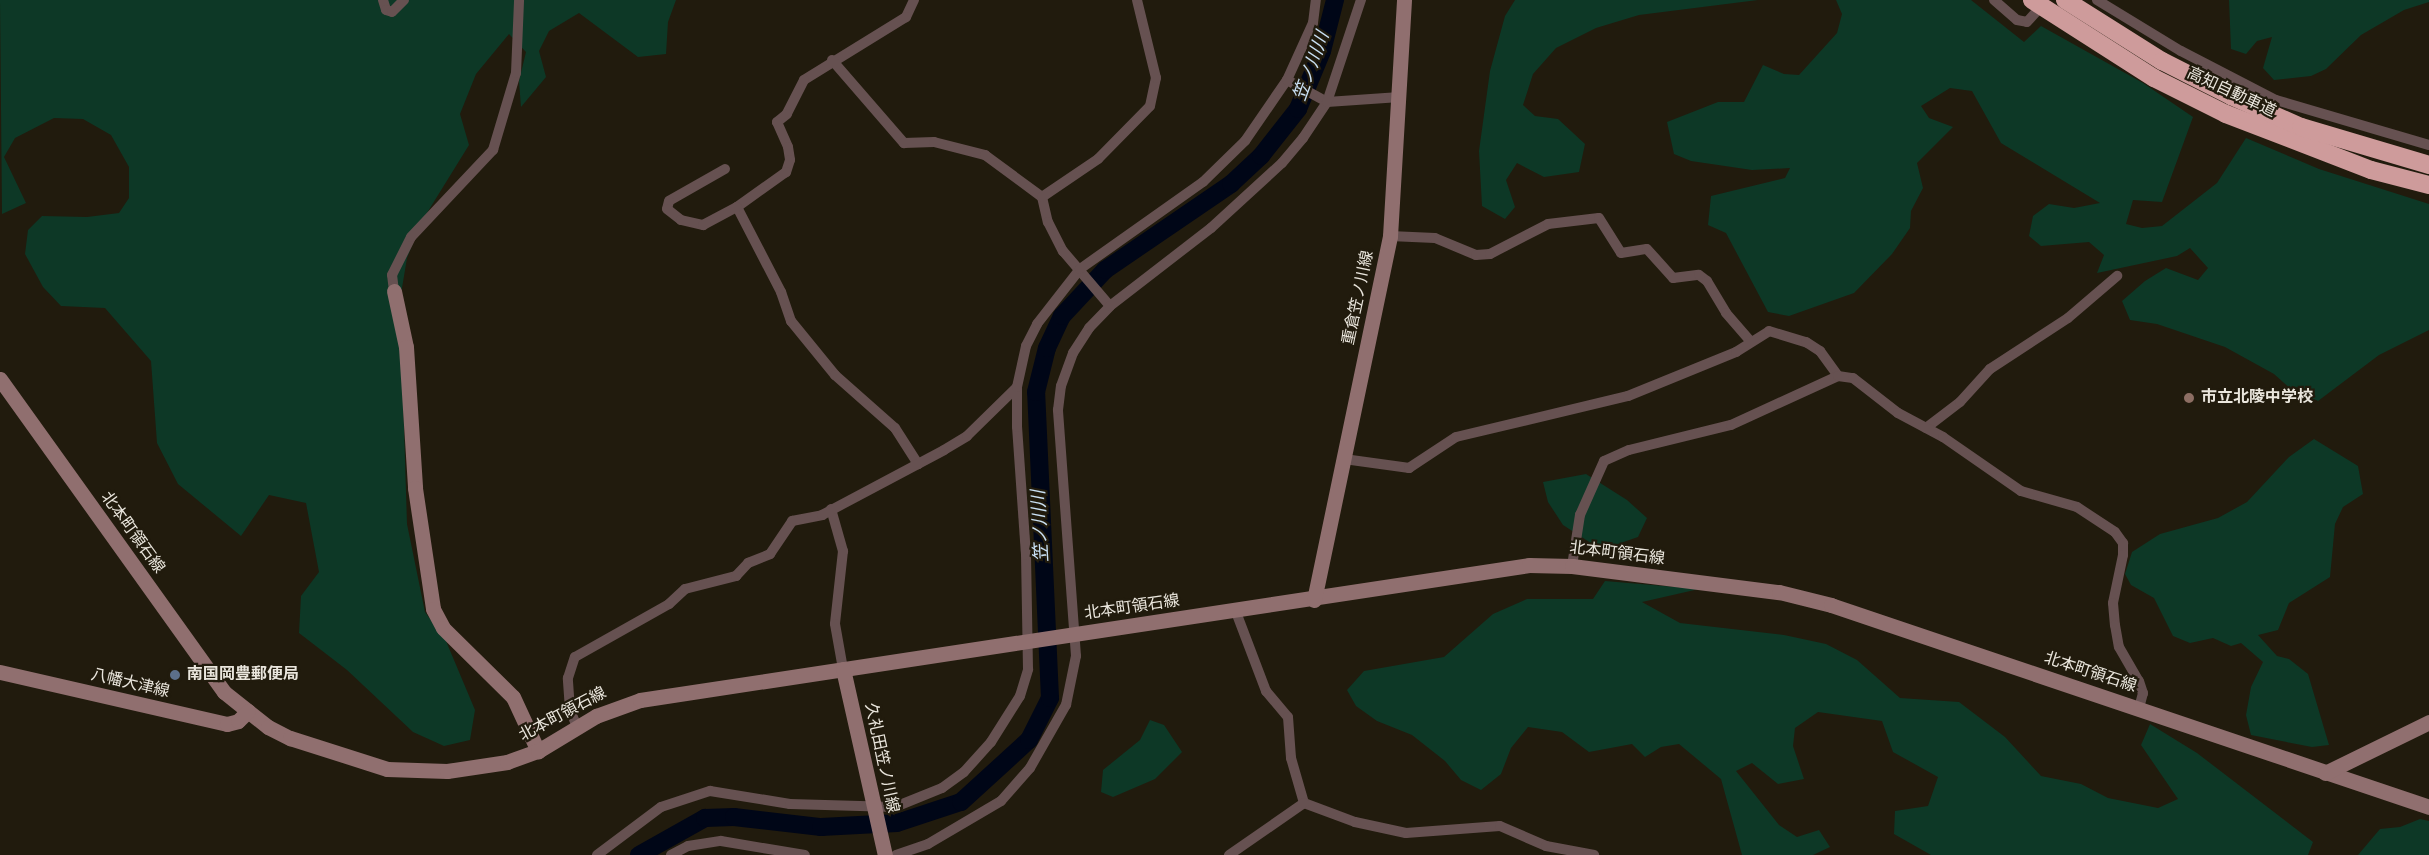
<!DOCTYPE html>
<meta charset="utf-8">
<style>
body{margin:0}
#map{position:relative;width:2429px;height:855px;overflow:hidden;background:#211b0d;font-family:Overpass,"Noto Sans JP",sans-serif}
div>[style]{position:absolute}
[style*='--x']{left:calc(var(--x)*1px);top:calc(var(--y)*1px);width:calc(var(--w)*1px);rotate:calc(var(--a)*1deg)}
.green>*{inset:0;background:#0d3826}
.river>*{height:18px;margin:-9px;padding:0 9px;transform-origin:9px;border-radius:9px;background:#000617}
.street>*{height:10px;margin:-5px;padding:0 5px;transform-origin:5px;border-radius:5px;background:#665151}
.secondary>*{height:15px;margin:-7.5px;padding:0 7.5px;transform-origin:7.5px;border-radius:7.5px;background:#906f6f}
.highway>*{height:18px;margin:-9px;padding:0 9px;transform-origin:9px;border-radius:9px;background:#ce9b9b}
.dots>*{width:16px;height:16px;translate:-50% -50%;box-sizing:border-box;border:3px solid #211b0d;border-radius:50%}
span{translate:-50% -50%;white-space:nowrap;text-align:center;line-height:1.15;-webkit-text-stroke:4.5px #211b0d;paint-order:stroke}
.street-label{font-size:16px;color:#eae6dd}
.poi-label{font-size:16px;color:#eae6dd;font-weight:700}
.left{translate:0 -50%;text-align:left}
.water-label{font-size:18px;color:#cae1f5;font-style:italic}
</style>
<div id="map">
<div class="green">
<i style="clip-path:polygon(0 0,676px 0,668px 22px,666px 54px,638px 57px,579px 13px,549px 31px,539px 51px,546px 77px,521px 107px,519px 81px,526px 52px,509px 34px,476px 74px,460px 114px,469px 145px,422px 221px,407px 258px,400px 300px,407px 524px,425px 612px,446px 641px,475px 710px,470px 740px,444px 746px,413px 732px,347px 670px,299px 633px,301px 596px,319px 572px,306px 503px,269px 495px,241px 536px,178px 484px,157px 443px,151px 361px,105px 308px,61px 306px,43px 287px,25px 254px,28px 230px,42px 216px,87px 217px,119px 213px,129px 198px,129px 167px,111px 135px,83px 119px,54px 118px,15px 138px,4px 157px,26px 203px,2px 214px)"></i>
<i style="clip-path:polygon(1515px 0,1758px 0,1639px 15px,1596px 28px,1556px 48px,1533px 74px,1523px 105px,1535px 116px,1558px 119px,1585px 144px,1579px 172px,1544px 177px,1517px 163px,1506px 180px,1515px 207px,1505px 219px,1482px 206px,1479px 151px,1490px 71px,1505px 16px)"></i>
<i style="clip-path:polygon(1836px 0,1971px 0,2024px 42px,2041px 26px,2143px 83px,2193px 117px,2162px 202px,2133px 200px,2126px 224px,2142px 228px,2162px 226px,2217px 183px,2246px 138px,2319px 169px,2429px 204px,2429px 330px,2379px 355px,2318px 401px,2294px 392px,2274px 374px,2225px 347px,2157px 324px,2130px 320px,2122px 301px,2145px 281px,2166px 268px,2198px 280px,2208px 268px,2190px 248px,2177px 256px,2097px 273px,2104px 255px,2089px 242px,2041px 246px,2029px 236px,2033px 216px,2049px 204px,2074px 208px,2100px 203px,2001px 143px,1972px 91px,1950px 88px,1921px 106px,1929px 118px,1953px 127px,1917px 163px,1923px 188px,1911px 211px,1910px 228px,1892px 254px,1854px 293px,1789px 316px,1768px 312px,1726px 233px,1708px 225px,1711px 196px,1785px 178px,1790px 168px,1752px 170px,1691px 161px,1674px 154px,1667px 122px,1718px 102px,1744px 102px,1763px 65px,1784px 74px,1799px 75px,1837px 33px,1842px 14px)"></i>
<i style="clip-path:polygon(2229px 0,2429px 0,2429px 2px,2404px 10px,2361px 35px,2326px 69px,2311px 76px,2274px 80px,2263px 68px,2272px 37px,2257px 41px,2246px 54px,2231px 49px)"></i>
<i style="clip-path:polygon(2314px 439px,2358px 466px,2363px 494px,2343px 507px,2335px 524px,2330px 577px,2289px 603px,2278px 630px,2258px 635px,2277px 656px,2289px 659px,2308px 674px,2329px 745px,2312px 747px,2251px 735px,2246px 715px,2251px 687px,2263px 662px,2241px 643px,2231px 646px,2213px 638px,2190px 643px,2173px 636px,2154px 598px,2131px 585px,2125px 574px,2132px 552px,2160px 534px,2218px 518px,2247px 502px,2289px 457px)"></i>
<i style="clip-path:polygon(1586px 474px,1627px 500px,1647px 518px,1638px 537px,1609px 547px,1594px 545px,1563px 525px,1548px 502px,1543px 482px)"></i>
<i style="clip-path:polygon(1605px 581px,1699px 589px,1642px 602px,1680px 623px,1784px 635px,1826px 644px,1857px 660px,1900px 698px,1959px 702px,2005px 737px,2041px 776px,2081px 784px,2108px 798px,2158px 808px,2178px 799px,2141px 745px,2150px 724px,2197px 753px,2313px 842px,2308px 855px,1931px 855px,1894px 834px,1895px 811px,1928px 806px,1938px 777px,1893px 752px,1882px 721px,1818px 712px,1795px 728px,1793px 746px,1804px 779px,1778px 784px,1752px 763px,1736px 771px,1779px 825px,1797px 837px,1819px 830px,1830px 847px,1813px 855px,1742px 855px,1721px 779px,1679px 744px,1661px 747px,1645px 757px,1632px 744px,1589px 752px,1562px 732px,1528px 727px,1511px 748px,1501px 774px,1481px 790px,1461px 780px,1445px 761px,1412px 735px,1377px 721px,1356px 706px,1347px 690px,1364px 671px,1444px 657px,1493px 614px,1527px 599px,1593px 599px)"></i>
<i style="clip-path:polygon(1150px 720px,1164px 725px,1182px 752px,1155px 779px,1113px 797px,1101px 792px,1103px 770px,1140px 740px)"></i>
<i style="clip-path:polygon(2420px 819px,2429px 821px,2429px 855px,2358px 855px,2380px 829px,2400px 827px)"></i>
</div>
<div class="river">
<i style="--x:639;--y:855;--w:76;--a:-29.3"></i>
<i style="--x:705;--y:818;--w:29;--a:-2"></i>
<i style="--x:734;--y:817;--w:88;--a:6.6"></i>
<i style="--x:821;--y:827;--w:76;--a:-3"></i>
<i style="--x:897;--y:823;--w:67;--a:-18.2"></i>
<i style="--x:961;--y:802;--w:92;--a:-42.4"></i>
<i style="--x:1029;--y:740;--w:47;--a:-63.4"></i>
<i style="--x:1050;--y:698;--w:306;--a:-92.6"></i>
<i style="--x:1036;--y:392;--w:45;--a:-76"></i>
<i style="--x:1047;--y:348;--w:35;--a:-65"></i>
<i style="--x:1062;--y:316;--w:63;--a:-46.9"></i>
<i style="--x:1105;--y:270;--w:153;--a:-34.3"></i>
<i style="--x:1231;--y:184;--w:41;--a:-43"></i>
<i style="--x:1261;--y:156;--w:60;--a:-51.8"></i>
<i style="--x:1298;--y:109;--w:63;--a:-67.5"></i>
<i style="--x:1322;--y:51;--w:53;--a:-75.7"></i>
</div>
<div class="street">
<i style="--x:383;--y:0;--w:10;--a:73"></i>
<i style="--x:386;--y:10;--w:6;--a:18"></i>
<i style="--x:392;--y:12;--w:17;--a:-45"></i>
<i style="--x:914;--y:0;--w:19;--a:115"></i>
<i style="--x:906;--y:17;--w:120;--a:148.3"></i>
<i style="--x:804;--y:80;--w:38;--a:117"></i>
<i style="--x:787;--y:114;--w:13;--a:141"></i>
<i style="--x:777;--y:122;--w:27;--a:66"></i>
<i style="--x:788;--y:147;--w:13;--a:81"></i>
<i style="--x:790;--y:160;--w:13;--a:108"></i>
<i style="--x:786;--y:172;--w:60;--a:144.5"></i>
<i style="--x:737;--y:207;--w:96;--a:62.6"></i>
<i style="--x:781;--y:292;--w:31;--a:71"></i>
<i style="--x:791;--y:321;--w:70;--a:50.8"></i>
<i style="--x:835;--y:375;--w:80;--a:41.5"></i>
<i style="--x:895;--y:428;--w:43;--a:57.4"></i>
<i style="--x:1994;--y:0;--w:30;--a:41"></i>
<i style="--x:2017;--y:20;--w:10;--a:11"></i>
<i style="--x:2027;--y:22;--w:25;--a:-48"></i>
<i style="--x:2097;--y:0;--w:98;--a:31.3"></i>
<i style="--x:2181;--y:51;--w:107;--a:27.3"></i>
<i style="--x:2276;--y:100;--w:159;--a:16.4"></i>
<i style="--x:832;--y:60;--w:110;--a:49.1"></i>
<i style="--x:904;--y:143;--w:30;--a:-2"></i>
<i style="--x:934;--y:142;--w:53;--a:14.3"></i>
<i style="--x:985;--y:155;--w:71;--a:36.4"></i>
<i style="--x:1042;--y:197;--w:26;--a:77"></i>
<i style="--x:1048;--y:222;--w:33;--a:63"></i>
<i style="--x:1063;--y:251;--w:72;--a:49.5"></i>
<i style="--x:1287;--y:80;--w:46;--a:28.8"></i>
<i style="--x:1327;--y:102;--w:73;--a:-3.9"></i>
<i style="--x:725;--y:169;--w:64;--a:150.3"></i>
<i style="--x:669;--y:201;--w:8;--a:104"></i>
<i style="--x:667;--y:209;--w:18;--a:38"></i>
<i style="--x:681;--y:220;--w:23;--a:13"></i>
<i style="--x:703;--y:225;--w:38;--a:-28"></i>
<i style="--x:1042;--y:197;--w:68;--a:-34.2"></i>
<i style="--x:1098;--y:159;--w:74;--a:-45.5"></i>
<i style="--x:1150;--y:106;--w:29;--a:-78"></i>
<i style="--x:1156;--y:78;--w:80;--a:-103.7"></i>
<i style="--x:1390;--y:236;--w:45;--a:2.5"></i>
<i style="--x:1435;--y:238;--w:44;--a:22.5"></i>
<i style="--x:1476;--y:255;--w:14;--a:-4"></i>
<i style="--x:1490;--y:254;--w:65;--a:-27.3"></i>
<i style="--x:1548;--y:224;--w:51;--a:-6.7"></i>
<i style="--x:1599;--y:218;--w:41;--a:57.8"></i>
<i style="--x:1621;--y:253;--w:26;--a:-9"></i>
<i style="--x:1647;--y:249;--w:39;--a:48"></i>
<i style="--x:1673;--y:278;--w:26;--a:-7"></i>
<i style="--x:1699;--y:275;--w:10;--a:37"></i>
<i style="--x:1707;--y:281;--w:37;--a:59"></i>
<i style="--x:1726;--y:313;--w:37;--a:49"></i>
<i style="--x:394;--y:291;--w:16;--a:-97"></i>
<i style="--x:392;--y:275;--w:42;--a:-63.4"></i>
<i style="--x:411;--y:237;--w:120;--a:-46.7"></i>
<i style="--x:493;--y:150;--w:80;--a:-73.4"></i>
<i style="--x:516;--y:73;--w:73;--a:-87.6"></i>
<i style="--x:1926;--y:428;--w:43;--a:-37.4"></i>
<i style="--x:1960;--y:402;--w:45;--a:-47.7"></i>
<i style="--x:1990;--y:369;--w:93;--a:-33.2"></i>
<i style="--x:2068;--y:318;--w:65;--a:-40.6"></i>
<i style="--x:1344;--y:459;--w:66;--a:7.9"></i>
<i style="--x:1409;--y:468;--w:56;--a:-33.4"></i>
<i style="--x:1456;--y:437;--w:177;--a:-13.4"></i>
<i style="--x:1628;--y:396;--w:117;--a:-22.2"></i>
<i style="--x:1736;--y:352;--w:39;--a:-32"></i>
<i style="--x:1769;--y:331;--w:39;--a:17"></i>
<i style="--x:1806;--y:342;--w:17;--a:33"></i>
<i style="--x:1820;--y:351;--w:31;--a:54"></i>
<i style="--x:831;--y:509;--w:44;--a:74.1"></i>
<i style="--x:843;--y:551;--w:73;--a:96.3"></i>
<i style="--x:835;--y:624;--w:46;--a:79.9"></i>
<i style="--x:1572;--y:566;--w:52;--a:-81.1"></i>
<i style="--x:1580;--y:515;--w:59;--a:-66"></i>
<i style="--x:1604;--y:461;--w:27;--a:-24"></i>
<i style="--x:1629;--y:450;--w:105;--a:-13.8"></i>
<i style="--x:1731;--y:425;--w:118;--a:-24.6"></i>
<i style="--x:1838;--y:376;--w:15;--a:8"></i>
<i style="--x:1853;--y:378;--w:57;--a:37.9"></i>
<i style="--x:1898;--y:413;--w:51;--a:28.1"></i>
<i style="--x:1943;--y:437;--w:95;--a:34.7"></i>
<i style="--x:2021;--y:491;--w:58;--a:15.9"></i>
<i style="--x:2077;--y:507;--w:45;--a:33.3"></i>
<i style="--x:2115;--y:532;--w:14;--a:54"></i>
<i style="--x:2123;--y:543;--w:12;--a:90"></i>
<i style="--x:2123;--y:555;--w:49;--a:101.8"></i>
<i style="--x:2113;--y:603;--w:22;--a:85"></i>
<i style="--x:2115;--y:625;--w:22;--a:80"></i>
<i style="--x:2119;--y:647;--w:39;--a:60"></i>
<i style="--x:2139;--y:681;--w:13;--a:72"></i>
<i style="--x:2143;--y:693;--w:16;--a:105"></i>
<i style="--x:1236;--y:612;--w:85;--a:69.2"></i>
<i style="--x:1266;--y:691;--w:34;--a:50"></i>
<i style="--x:1288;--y:717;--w:41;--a:85.8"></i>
<i style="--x:1291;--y:758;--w:47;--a:73.9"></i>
<i style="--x:1304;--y:803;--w:54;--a:20.4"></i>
<i style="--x:1355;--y:822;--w:52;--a:12.2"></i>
<i style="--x:1406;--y:833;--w:94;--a:-4.3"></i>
<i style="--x:1500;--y:826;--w:50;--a:23.5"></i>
<i style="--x:1546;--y:846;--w:49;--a:10.6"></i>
<i style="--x:577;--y:727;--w:18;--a:-112"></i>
<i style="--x:570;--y:710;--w:32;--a:-94"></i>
<i style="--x:568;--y:678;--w:22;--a:-72"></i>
<i style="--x:575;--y:657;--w:108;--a:-29.4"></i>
<i style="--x:669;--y:604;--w:22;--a:-43"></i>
<i style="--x:685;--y:589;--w:53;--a:-14.3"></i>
<i style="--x:736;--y:576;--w:18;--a:-47"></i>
<i style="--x:748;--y:563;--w:24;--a:-22"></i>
<i style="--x:770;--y:554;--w:40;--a:-56"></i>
<i style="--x:792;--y:521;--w:31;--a:-11"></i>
<i style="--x:822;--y:515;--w:138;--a:-28"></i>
<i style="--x:944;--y:450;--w:27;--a:-31"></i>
<i style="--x:967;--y:436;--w:70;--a:-44.4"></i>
<i style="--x:597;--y:855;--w:80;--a:-36.9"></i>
<i style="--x:661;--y:807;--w:52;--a:-18.1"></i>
<i style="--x:710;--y:791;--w:81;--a:9.2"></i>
<i style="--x:790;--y:804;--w:105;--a:1.6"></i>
<i style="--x:895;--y:807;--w:51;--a:-22"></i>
<i style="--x:942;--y:788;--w:27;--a:-36"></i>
<i style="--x:964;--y:772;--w:40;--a:-48"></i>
<i style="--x:991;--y:742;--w:54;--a:-57.8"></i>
<i style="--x:1020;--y:696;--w:28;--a:-73"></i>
<i style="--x:1028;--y:669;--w:114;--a:-91"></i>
<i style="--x:1026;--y:555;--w:128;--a:-94"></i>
<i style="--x:1017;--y:427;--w:40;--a:-90"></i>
<i style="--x:1017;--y:387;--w:42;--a:-77.6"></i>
<i style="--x:1026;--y:346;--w:25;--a:-63"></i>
<i style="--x:1037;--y:324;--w:70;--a:-52"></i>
<i style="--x:1080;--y:269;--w:151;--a:-35.3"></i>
<i style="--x:1203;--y:182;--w:59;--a:-44.3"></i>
<i style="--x:1245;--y:141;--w:74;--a:-55.5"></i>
<i style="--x:1287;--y:80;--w:63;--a:-65.5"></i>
<i style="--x:1313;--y:23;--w:23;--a:-83"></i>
<i style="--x:671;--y:855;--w:19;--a:-28"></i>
<i style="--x:688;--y:846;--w:33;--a:-9"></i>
<i style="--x:721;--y:841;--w:85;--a:9.5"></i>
<i style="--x:896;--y:855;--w:34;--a:-19"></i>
<i style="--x:928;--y:844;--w:85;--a:-30.5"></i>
<i style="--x:1001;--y:801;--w:44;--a:-48.7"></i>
<i style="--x:1030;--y:768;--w:73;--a:-60.3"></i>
<i style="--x:1066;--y:705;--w:50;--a:-78.5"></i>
<i style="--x:1076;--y:656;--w:247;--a:-94.2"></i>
<i style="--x:1058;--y:410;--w:24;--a:-83"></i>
<i style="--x:1061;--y:386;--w:35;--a:-70"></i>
<i style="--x:1073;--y:353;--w:30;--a:-57"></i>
<i style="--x:1089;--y:328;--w:30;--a:-46"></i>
<i style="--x:1110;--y:306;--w:128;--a:-37.7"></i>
<i style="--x:1211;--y:228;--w:96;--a:-42.5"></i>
<i style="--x:1282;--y:163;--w:33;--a:-50"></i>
<i style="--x:1303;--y:138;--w:43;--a:-56.3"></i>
<i style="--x:1327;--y:102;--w:108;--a:-71.6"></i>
<i style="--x:1229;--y:855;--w:91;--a:-34.7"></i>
</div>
<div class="secondary">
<i style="--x:394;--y:291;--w:57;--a:77.9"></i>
<i style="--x:406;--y:347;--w:141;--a:86.3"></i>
<i style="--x:415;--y:488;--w:122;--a:81.5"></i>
<i style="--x:433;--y:609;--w:21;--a:62"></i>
<i style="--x:443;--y:628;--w:98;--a:44.6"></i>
<i style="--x:513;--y:697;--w:60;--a:65.2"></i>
<i style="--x:0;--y:379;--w:385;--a:54.4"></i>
<i style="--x:224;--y:692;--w:56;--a:38.5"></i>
<i style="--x:268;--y:727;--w:25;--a:27"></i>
<i style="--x:290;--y:738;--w:102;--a:17.7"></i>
<i style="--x:387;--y:769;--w:60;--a:1.9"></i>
<i style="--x:447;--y:771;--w:61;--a:-8.5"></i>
<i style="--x:507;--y:762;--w:33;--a:-20"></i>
<i style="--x:538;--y:751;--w:68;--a:-31.1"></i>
<i style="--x:596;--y:716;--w:47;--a:-20"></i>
<i style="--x:640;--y:700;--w:899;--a:-8.63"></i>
<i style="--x:1529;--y:565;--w:43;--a:1.3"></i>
<i style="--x:1572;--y:566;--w:209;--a:7.2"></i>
<i style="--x:1779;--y:592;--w:54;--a:14"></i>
<i style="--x:1831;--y:605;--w:631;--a:18.66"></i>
<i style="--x:1314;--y:600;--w:372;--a:-78.2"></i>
<i style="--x:1390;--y:236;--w:236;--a:-86.6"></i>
<i style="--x:843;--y:669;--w:191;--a:77.3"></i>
<i style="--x:0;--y:672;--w:233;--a:12.9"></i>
<i style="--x:227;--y:724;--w:11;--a:-15"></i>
<i style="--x:238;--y:721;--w:14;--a:-45"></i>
<i style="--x:2325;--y:773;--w:116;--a:-26.1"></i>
</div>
<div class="highway">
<i style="--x:2032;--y:0;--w:145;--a:32.6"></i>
<i style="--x:2154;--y:78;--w:80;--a:26.6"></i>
<i style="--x:2226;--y:114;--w:155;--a:21.1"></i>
<i style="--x:2371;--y:170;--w:60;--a:14.5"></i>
<i style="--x:2065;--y:0;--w:115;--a:32.2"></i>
<i style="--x:2162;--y:61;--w:77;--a:26.9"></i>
<i style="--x:2231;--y:96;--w:77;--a:23.9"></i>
<i style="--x:2301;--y:127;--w:134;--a:16.5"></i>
</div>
<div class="dots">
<i style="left:2189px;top:398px;background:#8d6e63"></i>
<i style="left:175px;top:675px;background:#5c6f8a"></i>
</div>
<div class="street-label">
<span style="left:2231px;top:93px;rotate:25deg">高知自動車道</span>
<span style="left:1359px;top:298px;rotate:-78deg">重倉笠ノ川線</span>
<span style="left:132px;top:533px;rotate:54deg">北本町領石線</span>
<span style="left:1617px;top:554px;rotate:7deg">北本町領石線</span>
<span style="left:1132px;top:608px;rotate:-8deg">北本町領石線</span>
<span style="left:2090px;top:673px;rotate:18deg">北本町領石線</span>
<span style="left:130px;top:684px;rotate:13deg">八幡大津線</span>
<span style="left:563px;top:715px;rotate:-28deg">北本町領石線</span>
<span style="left:881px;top:758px;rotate:78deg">久礼田笠ノ川線</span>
</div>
<div class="poi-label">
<span class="left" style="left:2201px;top:398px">市立北陵中学校</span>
<span class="left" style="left:187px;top:675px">南国岡豊郵便局</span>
</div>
<div class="water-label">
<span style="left:1313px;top:67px;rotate:-70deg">笠ノ川川</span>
<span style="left:1042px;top:526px;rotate:-93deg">笠ノ川川</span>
</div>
</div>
